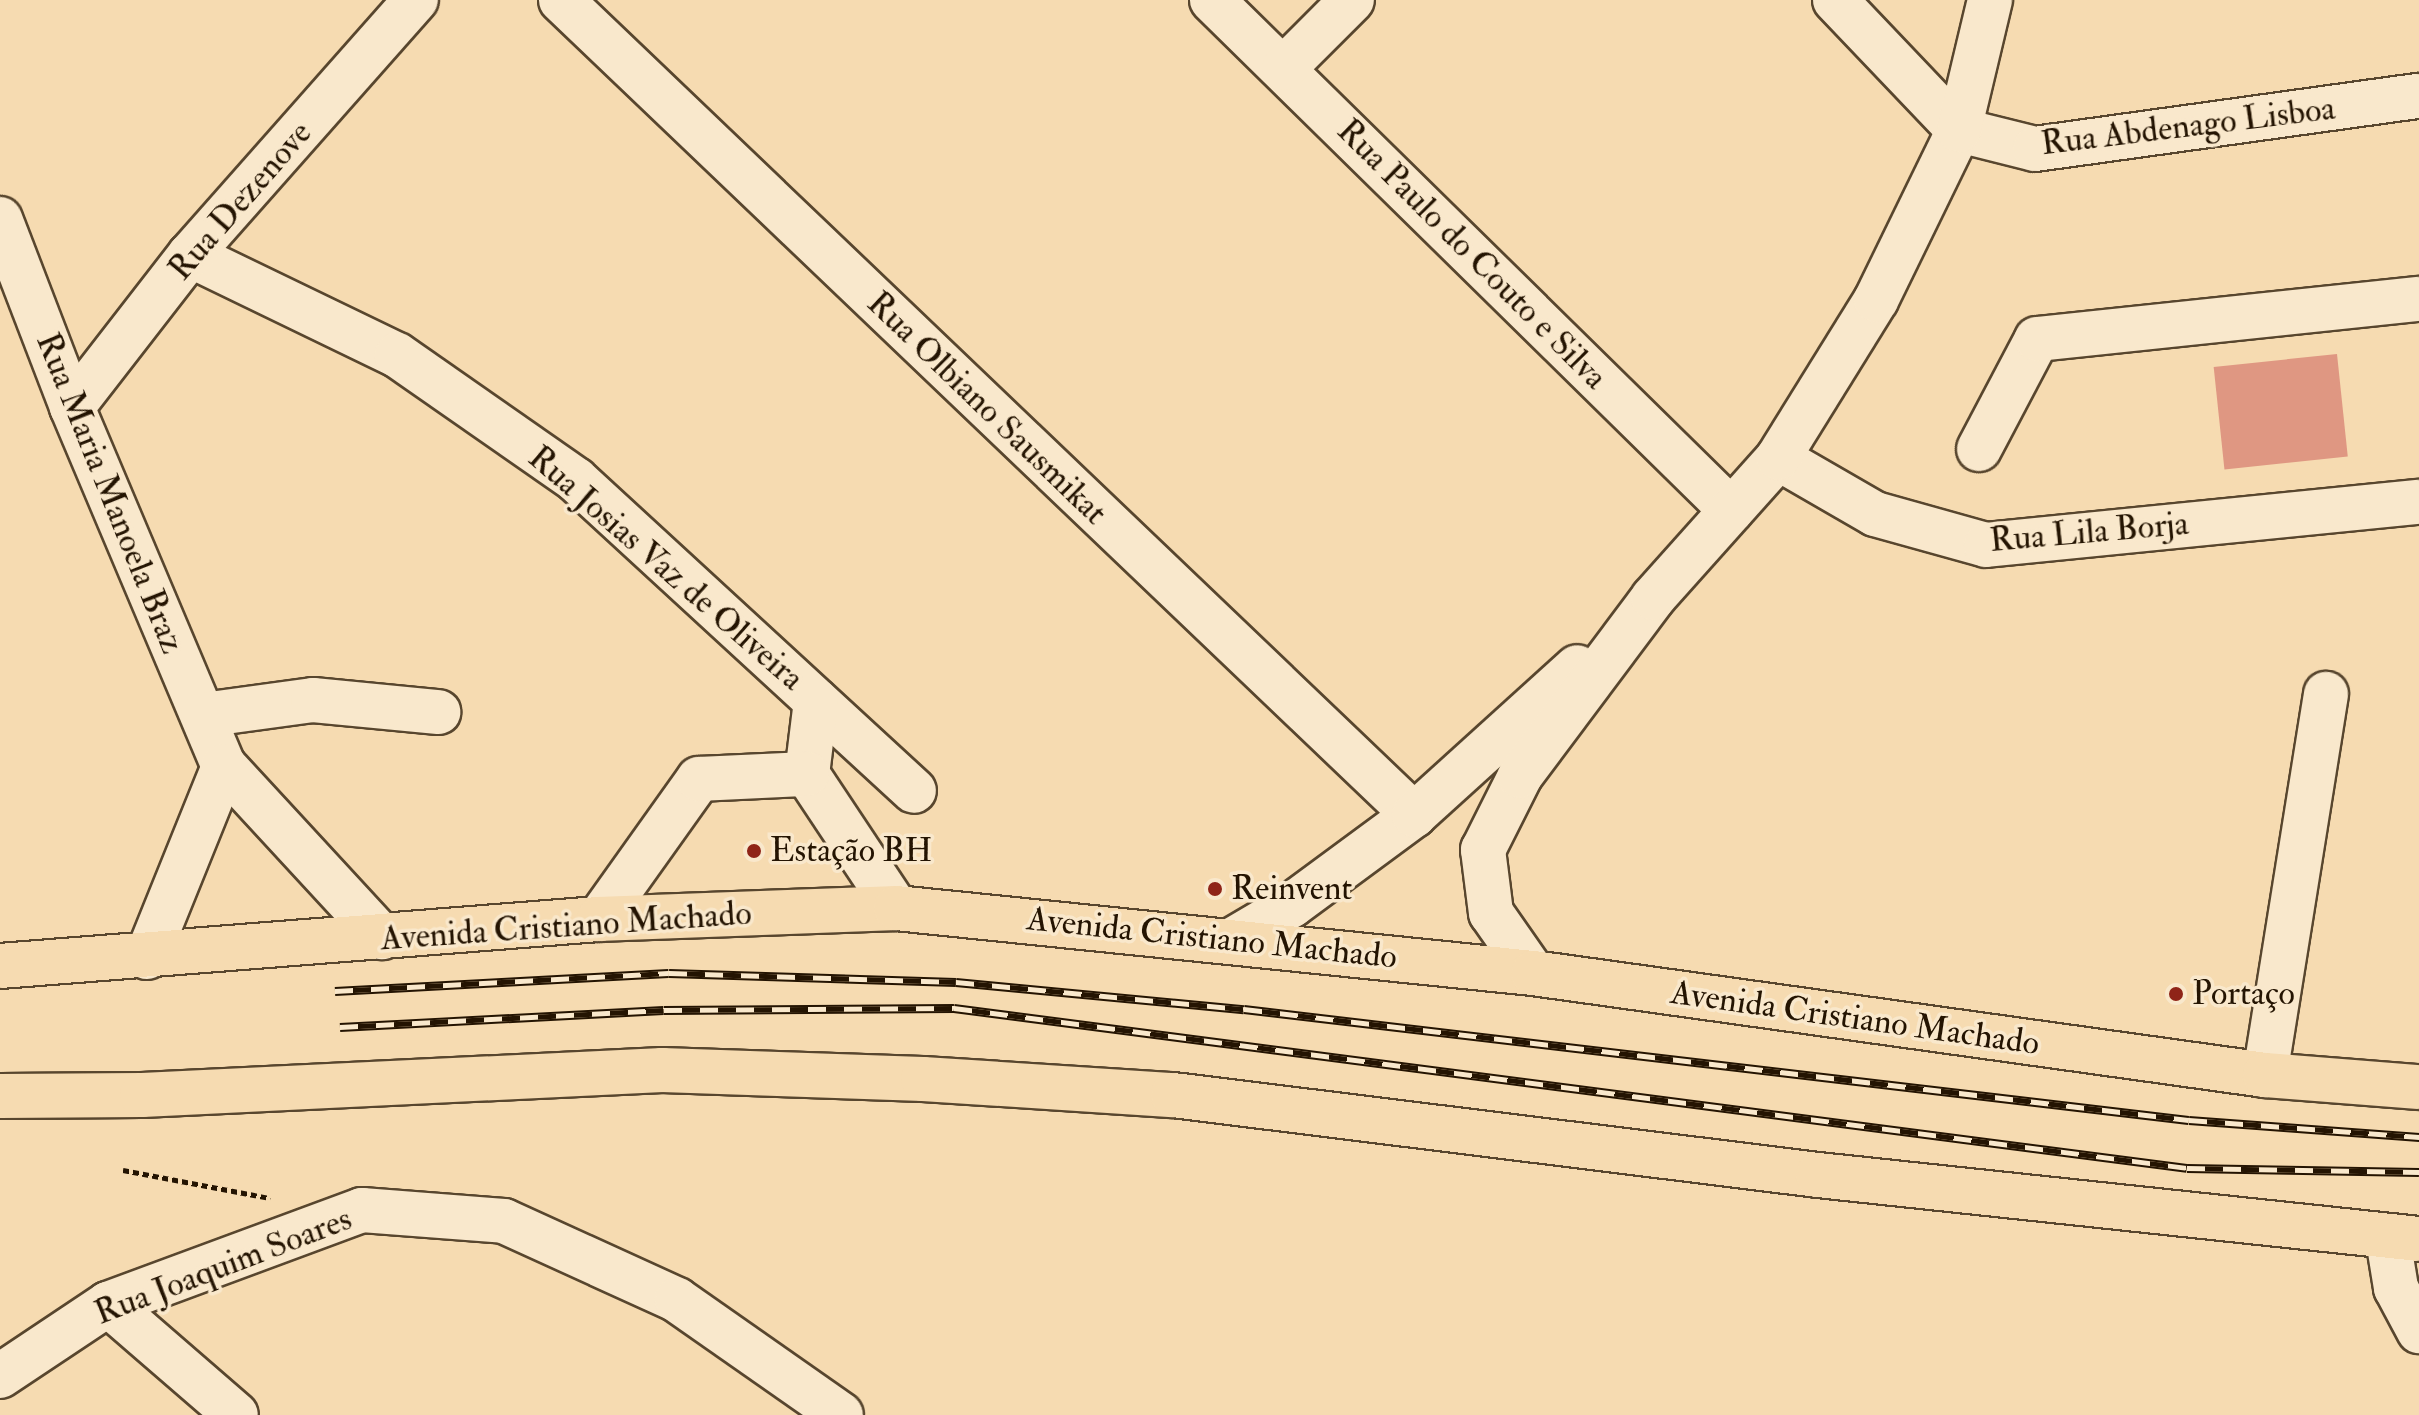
<!DOCTYPE html>
<meta charset="utf-8">
<style>
body{margin:0}
#map{position:relative;width:2419px;height:1415px;overflow:hidden;background:#f6dbb1;font-family:"IM FELL Double Pica",serif}
div>[style]{position:absolute}
[style*='--x']{left:calc(var(--x)*1px);top:calc(var(--y)*1px);width:calc(var(--w)*1px);rotate:calc(var(--a)*1deg)}
.building>*{inset:0;background:#df9782;transform-origin:0 0}
.path>*{height:5px;margin-top:-2.5px;transform-origin:0;background:repeating-linear-gradient(90deg,#241402 0 6px,transparent 0 10px)}
.roads{filter:drop-shadow(2px 0 #58462e) drop-shadow(-2px 0 #58462e) drop-shadow(0 2px #58462e) drop-shadow(0 -2px #58462e)}
.minor>*{height:44px;margin:-22px;padding:0 22px;transform-origin:22px;border-radius:22px;background:#f9e8cc}
.highway>*{height:44px;margin:-22px;padding:0 22px;transform-origin:22px;border-radius:22px;background:#f6dbb1}
.rail>*{height:9px;margin-top:-4.5px;transform-origin:0;background:repeating-linear-gradient(90deg,#f9e8cc 0 18px,#241402 0 36px);box-sizing:border-box;border-block:2px solid #241402}
.dots>*{width:22px;height:22px;translate:-50% -50%;box-sizing:border-box;border:4px solid #f9e8cc;border-radius:50%}
span{translate:-50% -50%;white-space:nowrap;text-align:center;line-height:1.15;-webkit-text-stroke:7px #f9e8cc;paint-order:stroke}
.street-label{font-size:34px;color:#241402}
.poi-label{font-size:34px;color:#241402}
.left{translate:0 -50%;text-align:left}
</style>
<div id="map">
<div class="building">
<i style="left:2337px;top:354px;width:103px;height:124px;rotate:84deg"></i>
</div>
<div class="path">
<i style="--x:123;--y:1170;--w:150;--a:10.8"></i>
</div>
<div class="roads">
<div class="minor">
<i style="--x:561;--y:0;--w:1180;--a:43.69"></i>
<i style="--x:1212;--y:0;--w:728;--a:44.5"></i>
<i style="--x:1835;--y:0;--w:180;--a:46.4"></i>
<i style="--x:1959;--y:130;--w:78;--a:14"></i>
<i style="--x:2035;--y:149;--w:388;--a:-7.9"></i>
<i style="--x:1284;--y:68;--w:96;--a:-45"></i>
<i style="--x:0;--y:219;--w:201;--a:69"></i>
<i style="--x:72;--y:407;--w:390;--a:67.1"></i>
<i style="--x:190;--y:255;--w:230;--a:25.8"></i>
<i style="--x:397;--y:355;--w:218;--a:34.9"></i>
<i style="--x:576;--y:480;--w:459;--a:42.6"></i>
<i style="--x:72;--y:407;--w:192;--a:-52.2"></i>
<i style="--x:190;--y:255;--w:341;--a:-48.5"></i>
<i style="--x:1979;--y:449;--w:124;--a:-62.2"></i>
<i style="--x:2037;--y:339;--w:384;--a:-6"></i>
<i style="--x:1778;--y:458;--w:112;--a:30"></i>
<i style="--x:1875;--y:514;--w:115;--a:15.6"></i>
<i style="--x:1986;--y:545;--w:435;--a:-5.7"></i>
<i style="--x:816;--y:701;--w:74;--a:97"></i>
<i style="--x:807;--y:774;--w:161;--a:56.4"></i>
<i style="--x:203;--y:715;--w:111;--a:-7.8"></i>
<i style="--x:313;--y:700;--w:126;--a:5.5"></i>
<i style="--x:599;--y:919;--w:172;--a:-54.5"></i>
<i style="--x:699;--y:779;--w:108;--a:-2.7"></i>
<i style="--x:1236;--y:938;--w:65;--a:-30.5"></i>
<i style="--x:1292;--y:905;--w:152;--a:-36.4"></i>
<i style="--x:1414;--y:815;--w:220;--a:-42.2"></i>
<i style="--x:147;--y:957;--w:206;--a:-68"></i>
<i style="--x:224;--y:766;--w:233;--a:47.3"></i>
<i style="--x:1533;--y:973;--w:73;--a:-125"></i>
<i style="--x:1491;--y:913;--w:64;--a:-97.2"></i>
<i style="--x:1483;--y:850;--w:83;--a:-63.4"></i>
<i style="--x:1520;--y:776;--w:222;--a:-53.2"></i>
<i style="--x:1653;--y:598;--w:188;--a:-48.2"></i>
<i style="--x:1778;--y:458;--w:186;--a:-58.2"></i>
<i style="--x:1876;--y:300;--w:189;--a:-64"></i>
<i style="--x:1959;--y:130;--w:134;--a:-76.6"></i>
<i style="--x:2265;--y:1075;--w:386;--a:-80.9"></i>
<i style="--x:2388;--y:1239;--w:50;--a:80.7"></i>
<i style="--x:2396;--y:1288;--w:49;--a:61.9"></i>
<i style="--x:108;--y:1304;--w:169;--a:40.9"></i>
<i style="--x:0;--y:1376;--w:130;--a:-33.7"></i>
<i style="--x:108;--y:1304;--w:271;--a:-20.3"></i>
<i style="--x:362;--y:1210;--w:142;--a:4.4"></i>
<i style="--x:504;--y:1221;--w:190;--a:24.5"></i>
<i style="--x:677;--y:1300;--w:200;--a:35"></i>
</div>
<div class="highway">
<i style="--x:0;--y:966;--w:601;--a:-4.49"></i>
<i style="--x:599;--y:919;--w:297;--a:-2.1"></i>
<i style="--x:896;--y:908;--w:640;--a:5.83"></i>
<i style="--x:1533;--y:973;--w:739;--a:7.93"></i>
<i style="--x:2265;--y:1075;--w:154;--a:4.5"></i>
<i style="--x:0;--y:1096;--w:142;--a:-0.4"></i>
<i style="--x:142;--y:1095;--w:521;--a:-2.75"></i>
<i style="--x:662;--y:1070;--w:261;--a:2"></i>
<i style="--x:923;--y:1079;--w:251;--a:3.7"></i>
<i style="--x:1173;--y:1095;--w:650;--a:7.07"></i>
<i style="--x:1818;--y:1175;--w:604;--a:6.08"></i>
</div>
</div>
<div class="rail">
<i style="--x:335;--y:991;--w:334;--a:-3.1"></i>
<i style="--x:669;--y:973;--w:287;--a:1.8"></i>
<i style="--x:956;--y:982;--w:289;--a:5.4"></i>
<i style="--x:1244;--y:1009;--w:951;--a:6.7"></i>
<i style="--x:2189;--y:1120;--w:231;--a:4.2"></i>
<i style="--x:340;--y:1027;--w:324;--a:-3"></i>
<i style="--x:664;--y:1010;--w:290;--a:-0.4"></i>
<i style="--x:954;--y:1008;--w:1243;--a:7.39"></i>
<i style="--x:2187;--y:1168;--w:232;--a:1"></i>
</div>
<div class="dots">
<i style="left:754px;top:851px;background:#8f2418"></i>
<i style="left:1215px;top:889px;background:#8f2418"></i>
<i style="left:2176px;top:994px;background:#8f2418"></i>
</div>
<div class="street-label">
<span style="left:2188px;top:126px;rotate:-7deg">Rua Abdenago Lisboa</span>
<span style="left:240px;top:201px;rotate:-49deg">Rua Dezenove</span>
<span style="left:1472px;top:254px;rotate:45deg">Rua Paulo do Couto e Silva</span>
<span style="left:987px;top:408px;rotate:44deg">Rua Olbiano Sausmikat</span>
<span style="left:110px;top:493px;rotate:68deg">Rua Maria Manoela Braz</span>
<span style="left:2089px;top:532px;rotate:-5deg">Rua Lila Borja</span>
<span style="left:666px;top:568px;rotate:41deg">Rua Josias Vaz de Oliveira</span>
<span style="left:566px;top:926px;rotate:-4deg">Avenida Cristiano Machado</span>
<span style="left:1212px;top:938px;rotate:6deg">Avenida Cristiano Machado</span>
<span style="left:1855px;top:1018px;rotate:8deg">Avenida Cristiano Machado</span>
<span style="left:223px;top:1266px;rotate:-21deg">Rua Joaquim Soares</span>
</div>
<div class="poi-label">
<span class="left" style="left:770px;top:851px">Estação BH</span>
<span class="left" style="left:1231px;top:889px">Reinvent</span>
<span class="left" style="left:2192px;top:994px">Portaço</span>
</div>
</div>
